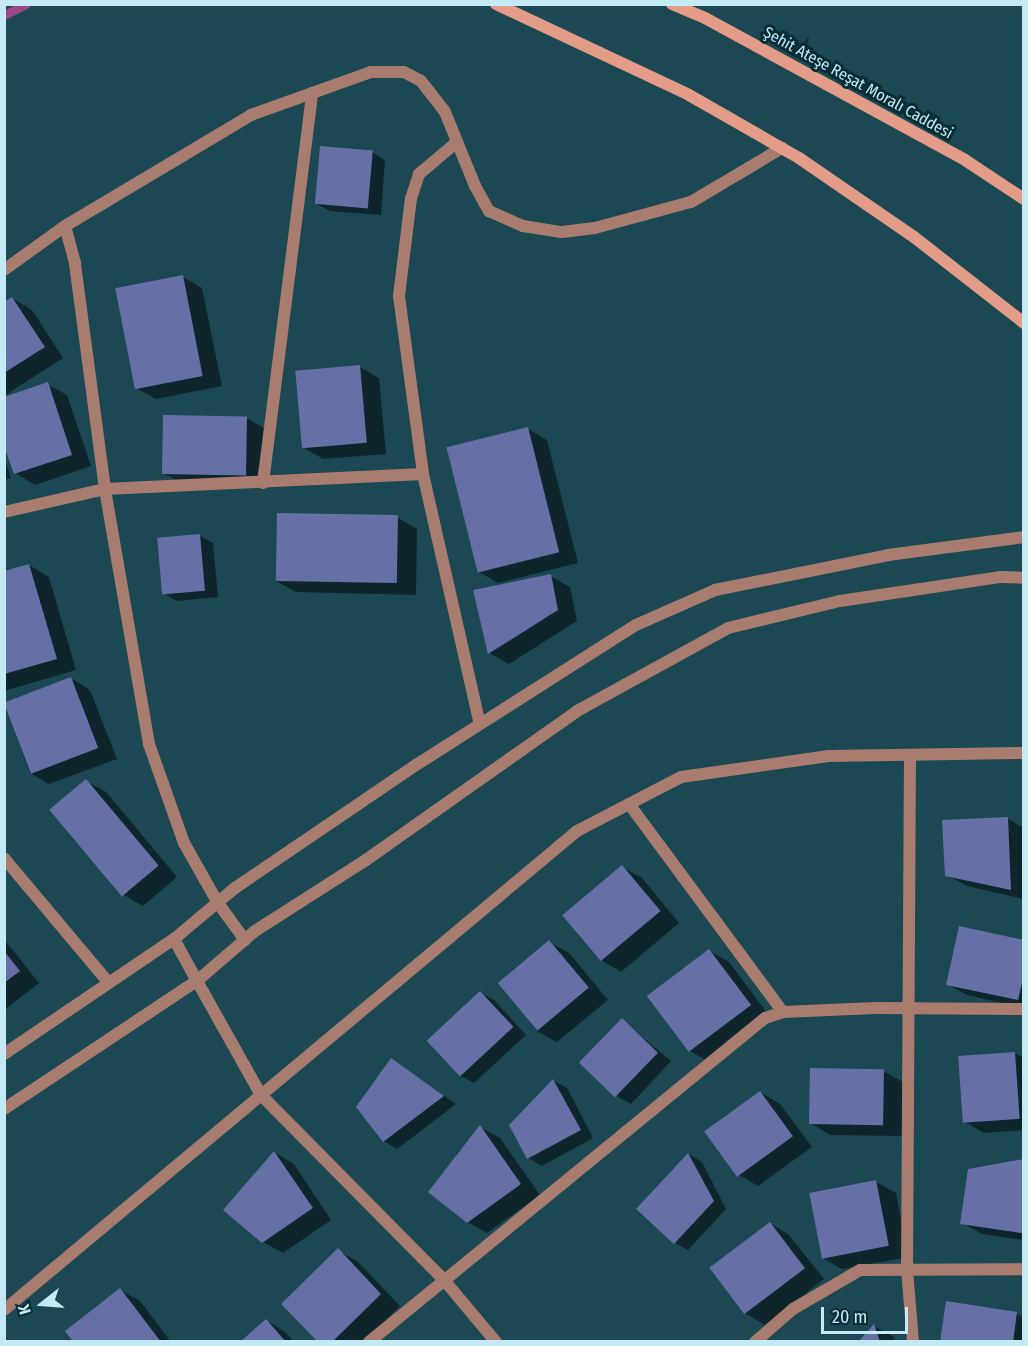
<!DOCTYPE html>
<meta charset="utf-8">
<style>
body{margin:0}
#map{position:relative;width:1028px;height:1346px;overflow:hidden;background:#1b4852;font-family:"Fira Sans Condensed",sans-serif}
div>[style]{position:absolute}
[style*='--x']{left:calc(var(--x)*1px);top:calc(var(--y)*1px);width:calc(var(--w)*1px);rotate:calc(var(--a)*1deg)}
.shadow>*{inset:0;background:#0007}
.stream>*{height:9px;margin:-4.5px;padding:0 4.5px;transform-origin:4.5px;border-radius:4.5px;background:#984888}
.building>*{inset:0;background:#6670a6;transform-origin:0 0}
.minor>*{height:12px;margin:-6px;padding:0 6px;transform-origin:6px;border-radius:6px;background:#a97c70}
.tertiary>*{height:12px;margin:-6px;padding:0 6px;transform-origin:6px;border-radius:6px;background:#a97c70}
.secondary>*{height:12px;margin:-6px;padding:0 6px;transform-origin:6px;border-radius:6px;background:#e39c88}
span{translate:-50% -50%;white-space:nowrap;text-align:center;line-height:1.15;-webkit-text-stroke:6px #082d35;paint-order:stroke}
.street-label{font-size:16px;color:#c4ebf5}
.frame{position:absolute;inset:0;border:6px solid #c4ebf5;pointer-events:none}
.north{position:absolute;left:12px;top:1274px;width:60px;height:60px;-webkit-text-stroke:4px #082d35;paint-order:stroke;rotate:253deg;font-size:16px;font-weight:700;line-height:24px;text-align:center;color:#c4ebf5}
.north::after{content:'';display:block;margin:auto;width:21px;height:27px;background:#c4ebf5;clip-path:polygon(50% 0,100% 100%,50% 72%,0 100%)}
.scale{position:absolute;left:821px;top:1307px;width:87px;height:27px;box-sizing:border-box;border:3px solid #c4ebf5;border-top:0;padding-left:8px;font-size:18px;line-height:21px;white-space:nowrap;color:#c4ebf5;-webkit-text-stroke:4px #082d35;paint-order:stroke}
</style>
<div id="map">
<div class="shadow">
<i style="clip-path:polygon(372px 152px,385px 160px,381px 215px,330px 211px,317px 204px)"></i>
<i style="clip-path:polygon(183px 277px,202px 288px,222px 386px,156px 399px,136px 388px)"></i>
<i style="clip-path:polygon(12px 298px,32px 310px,63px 358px,4px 396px,4px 303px)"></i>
<i style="clip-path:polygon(360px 367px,379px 378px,386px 454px,323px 459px,304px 448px)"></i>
<i style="clip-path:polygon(47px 384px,67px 395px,91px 466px,35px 485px,15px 473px)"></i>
<i style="clip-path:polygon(247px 418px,267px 430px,266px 486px,183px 484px,163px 473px)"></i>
<i style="clip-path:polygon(527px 428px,547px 440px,578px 563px,498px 583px,479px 572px)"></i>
<i style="clip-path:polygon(4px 457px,11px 478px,4px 480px)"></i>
<i style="clip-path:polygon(398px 518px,417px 529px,416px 595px,296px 592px,276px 581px)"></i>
<i style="clip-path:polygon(200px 536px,213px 543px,218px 597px,177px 601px,163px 593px)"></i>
<i style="clip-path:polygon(29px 565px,49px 577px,76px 670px,4px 691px,4px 573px)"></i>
<i style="clip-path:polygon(550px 576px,570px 587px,577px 621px,509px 664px,489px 653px)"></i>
<i style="clip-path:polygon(71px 678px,90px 690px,117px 759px,49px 784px,30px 773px,4px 703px)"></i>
<i style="clip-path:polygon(86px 781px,106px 792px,177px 877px,143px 906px,124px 895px)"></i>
<i style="clip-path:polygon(1007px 818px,1024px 828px,1024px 899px,967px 886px,947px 875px)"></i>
<i style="clip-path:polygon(622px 867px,642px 878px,679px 923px,621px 972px,601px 960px,564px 915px)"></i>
<i style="clip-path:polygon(4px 939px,39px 983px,4px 1010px)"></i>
<i style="clip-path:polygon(1024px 941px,1024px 1008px,967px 995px,947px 984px)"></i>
<i style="clip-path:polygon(549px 942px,569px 953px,608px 1000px,557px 1042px,537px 1031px)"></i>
<i style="clip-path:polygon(710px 951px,729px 962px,770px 1017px,709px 1062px,690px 1051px)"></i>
<i style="clip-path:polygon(481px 993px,494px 1000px,526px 1035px,474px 1083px,461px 1076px)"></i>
<i style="clip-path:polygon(622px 1020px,671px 1061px,631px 1104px,618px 1097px)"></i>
<i style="clip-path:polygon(1015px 1053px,1024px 1058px,1024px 1130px,984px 1133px,965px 1122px)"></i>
<i style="clip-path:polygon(391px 1060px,456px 1104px,397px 1149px,384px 1141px)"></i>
<i style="clip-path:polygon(883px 1071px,903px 1082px,903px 1136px,830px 1135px,811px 1123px)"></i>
<i style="clip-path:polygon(554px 1081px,567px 1088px,593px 1138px,542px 1166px,528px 1158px)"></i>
<i style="clip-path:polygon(760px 1092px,780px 1104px,812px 1147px,758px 1186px,739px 1175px)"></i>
<i style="clip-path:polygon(480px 1127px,500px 1138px,540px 1195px,487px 1233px,467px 1222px)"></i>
<i style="clip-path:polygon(274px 1152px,294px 1164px,331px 1220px,283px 1253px,263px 1242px)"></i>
<i style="clip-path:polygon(689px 1154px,702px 1162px,726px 1209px,688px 1250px,675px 1243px)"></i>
<i style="clip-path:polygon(1024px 1160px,1024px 1240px,982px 1234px,962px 1223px)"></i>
<i style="clip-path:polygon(876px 1182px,896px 1193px,908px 1257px,842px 1269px,822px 1258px)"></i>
<i style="clip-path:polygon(770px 1223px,789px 1235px,824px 1279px,765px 1325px,745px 1313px)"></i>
<i style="clip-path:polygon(338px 1250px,358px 1262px,400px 1306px,363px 1342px,320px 1342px)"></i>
<i style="clip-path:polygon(120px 1290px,140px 1301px,171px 1342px,75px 1342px)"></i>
<i style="clip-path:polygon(1017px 1314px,1024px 1318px,1024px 1342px,941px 1342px)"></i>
<i style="clip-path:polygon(266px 1320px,285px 1332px,294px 1342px,242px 1342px)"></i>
<i style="clip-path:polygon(874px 1326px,894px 1337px,895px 1342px,860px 1342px)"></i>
</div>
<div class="stream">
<i style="--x:4;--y:15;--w:25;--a:-27"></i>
</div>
<div class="building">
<i style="left:320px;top:146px;width:53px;height:58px;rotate:5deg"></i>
<i style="left:183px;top:275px;width:103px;height:69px;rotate:79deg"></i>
<i style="clip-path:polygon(12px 297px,45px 347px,4px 373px,4px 302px)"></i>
<i style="left:360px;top:365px;width:78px;height:65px;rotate:85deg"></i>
<i style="clip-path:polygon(48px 382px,72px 455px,14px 474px,4px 446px,4px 397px)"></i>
<i style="left:163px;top:415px;width:84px;height:59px;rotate:1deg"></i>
<i style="left:528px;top:427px;width:129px;height:84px;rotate:76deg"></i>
<i style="left:277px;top:513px;width:121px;height:68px;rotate:1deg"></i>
<i style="left:200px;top:534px;width:57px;height:43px;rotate:85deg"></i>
<i style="clip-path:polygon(29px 564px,57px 659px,4px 674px,4px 571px)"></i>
<i style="clip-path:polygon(551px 574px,558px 610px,488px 654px,473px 590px)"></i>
<i style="left:71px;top:677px;width:76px;height:72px;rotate:69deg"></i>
<i style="left:86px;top:779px;width:113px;height:48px;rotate:50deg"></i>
<i style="clip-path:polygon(1008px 817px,1011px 890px,945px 876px,942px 820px)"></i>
<i style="left:622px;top:865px;width:60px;height:78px;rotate:50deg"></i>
<i style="clip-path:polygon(959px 926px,1024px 940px,1024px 974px,1018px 1000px,946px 985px)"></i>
<i style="left:549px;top:940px;width:62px;height:67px;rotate:50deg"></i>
<i style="left:709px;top:949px;width:70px;height:78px;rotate:53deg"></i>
<i style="clip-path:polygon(4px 951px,20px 971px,4px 983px)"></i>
<i style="left:480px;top:991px;width:49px;height:73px;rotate:47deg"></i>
<i style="left:622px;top:1018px;width:50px;height:62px;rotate:44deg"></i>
<i style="left:1015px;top:1052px;width:67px;height:57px;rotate:86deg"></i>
<i style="clip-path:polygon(391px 1058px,444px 1096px,383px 1142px,356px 1107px)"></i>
<i style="left:810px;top:1068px;width:74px;height:56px;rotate:1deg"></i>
<i style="clip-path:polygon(553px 1079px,581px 1130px,527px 1159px,509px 1125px)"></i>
<i style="left:760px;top:1091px;width:56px;height:69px;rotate:54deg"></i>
<i style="clip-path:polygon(480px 1125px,521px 1184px,467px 1223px,428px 1192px)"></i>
<i style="clip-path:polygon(274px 1151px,313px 1208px,262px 1243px,223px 1210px)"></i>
<i style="clip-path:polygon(688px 1153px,714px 1201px,674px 1244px,636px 1209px)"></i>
<i style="clip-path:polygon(1024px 1159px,1022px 1233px,960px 1224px,968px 1169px)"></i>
<i style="left:876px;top:1180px;width:67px;height:68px;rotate:79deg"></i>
<i style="left:770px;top:1222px;width:58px;height:76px;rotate:53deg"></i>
<i style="clip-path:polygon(338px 1248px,381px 1294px,332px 1342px,318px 1342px,281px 1304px)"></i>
<i style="clip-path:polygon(120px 1288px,161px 1342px,73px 1342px,65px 1331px)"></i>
<i style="clip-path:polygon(946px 1301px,1017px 1312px,1013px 1342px,940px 1342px)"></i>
<i style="clip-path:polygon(266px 1319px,286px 1342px,240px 1342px)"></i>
<i style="clip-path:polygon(874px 1324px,880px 1342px,858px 1342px)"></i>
</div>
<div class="minor">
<i style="--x:457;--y:142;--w:50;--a:139.9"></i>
<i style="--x:419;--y:174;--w:25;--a:108"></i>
<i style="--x:411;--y:198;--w:99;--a:97"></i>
<i style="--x:399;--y:296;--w:180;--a:82.3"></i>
<i style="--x:423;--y:474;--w:256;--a:77.2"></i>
<i style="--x:4;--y:270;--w:75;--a:-35.8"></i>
<i style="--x:263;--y:483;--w:393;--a:-82.8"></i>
<i style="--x:4;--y:512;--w:104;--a:-12.8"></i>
<i style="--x:105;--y:489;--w:318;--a:-2.7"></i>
<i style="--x:910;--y:755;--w:515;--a:90.33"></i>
<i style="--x:907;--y:1270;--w:72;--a:85.2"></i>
<i style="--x:629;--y:804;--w:259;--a:53.5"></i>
<i style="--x:4;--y:858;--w:163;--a:50"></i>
<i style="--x:218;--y:903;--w:69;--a:-119.5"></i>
<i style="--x:184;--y:843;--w:105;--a:-109.5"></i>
<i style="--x:149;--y:744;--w:259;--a:-99.8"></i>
<i style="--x:105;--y:489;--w:228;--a:-97.6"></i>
<i style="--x:75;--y:263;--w:38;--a:-105"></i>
<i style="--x:65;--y:226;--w:217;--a:-30.8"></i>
<i style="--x:251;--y:115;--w:127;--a:-19.7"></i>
<i style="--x:371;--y:72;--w:33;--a:0"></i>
<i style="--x:404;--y:72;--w:19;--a:28"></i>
<i style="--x:421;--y:81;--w:39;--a:52"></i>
<i style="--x:445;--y:112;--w:80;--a:67.9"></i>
<i style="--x:475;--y:186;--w:29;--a:61"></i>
<i style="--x:489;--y:211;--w:37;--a:24"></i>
<i style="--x:523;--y:226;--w:39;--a:9"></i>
<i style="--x:562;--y:232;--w:33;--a:-7"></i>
<i style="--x:595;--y:228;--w:99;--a:-15.2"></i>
<i style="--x:691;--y:202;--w:106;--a:-30.7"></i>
<i style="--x:197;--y:981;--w:131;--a:60.7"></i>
<i style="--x:261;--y:1095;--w:260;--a:45.3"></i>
<i style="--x:444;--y:1280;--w:81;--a:50"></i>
<i style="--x:4;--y:1310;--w:747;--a:-39.89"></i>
<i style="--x:577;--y:831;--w:117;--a:-27.4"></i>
<i style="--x:681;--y:777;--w:149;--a:-8.1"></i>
<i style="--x:829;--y:756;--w:195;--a:-0.9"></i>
<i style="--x:369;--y:1342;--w:512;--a:-39.29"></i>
<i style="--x:765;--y:1018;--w:19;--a:-18"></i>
<i style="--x:783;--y:1012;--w:92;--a:-2.5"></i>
<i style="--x:875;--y:1008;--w:149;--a:0.4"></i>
<i style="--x:755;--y:1342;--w:50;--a:-41"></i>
<i style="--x:793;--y:1309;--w:78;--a:-30.2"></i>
<i style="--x:860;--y:1270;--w:164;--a:-0.3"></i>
</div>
<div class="tertiary">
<i style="--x:218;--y:903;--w:46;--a:53.9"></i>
<i style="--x:174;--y:939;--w:48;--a:61.3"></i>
<i style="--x:4;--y:1054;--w:205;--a:-34.1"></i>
<i style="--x:174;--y:939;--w:80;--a:-39.9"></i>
<i style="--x:235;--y:888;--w:219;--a:-34.2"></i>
<i style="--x:416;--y:765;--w:261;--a:-32.5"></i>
<i style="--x:636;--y:625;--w:86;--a:-23.9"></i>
<i style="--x:715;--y:590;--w:177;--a:-11.4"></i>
<i style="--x:888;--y:555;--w:137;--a:-7.5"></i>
<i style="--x:4;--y:1109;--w:232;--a:-33.6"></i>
<i style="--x:197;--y:981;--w:77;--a:-40.8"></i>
<i style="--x:255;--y:931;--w:132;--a:-32.6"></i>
<i style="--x:366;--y:860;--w:258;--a:-35.2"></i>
<i style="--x:577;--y:711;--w:172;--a:-28.8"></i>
<i style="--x:728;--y:628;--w:115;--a:-13.6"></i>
<i style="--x:840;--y:601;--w:163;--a:-8.5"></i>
<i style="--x:1001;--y:577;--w:23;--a:2"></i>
</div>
<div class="secondary">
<i style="--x:496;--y:4;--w:213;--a:25.2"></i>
<i style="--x:689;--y:95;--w:127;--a:29.8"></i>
<i style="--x:799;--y:158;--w:140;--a:34.5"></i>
<i style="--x:914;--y:237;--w:140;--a:38"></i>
<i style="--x:672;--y:4;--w:36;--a:23"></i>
<i style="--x:705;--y:18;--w:296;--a:28.6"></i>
<i style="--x:965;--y:160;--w:71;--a:33.5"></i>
</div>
<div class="street-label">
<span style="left:858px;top:83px;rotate:29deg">Şehit Ateşe Reşat Moralı Caddesi</span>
</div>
<div class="frame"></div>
<div class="north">K</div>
<div class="scale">20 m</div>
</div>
